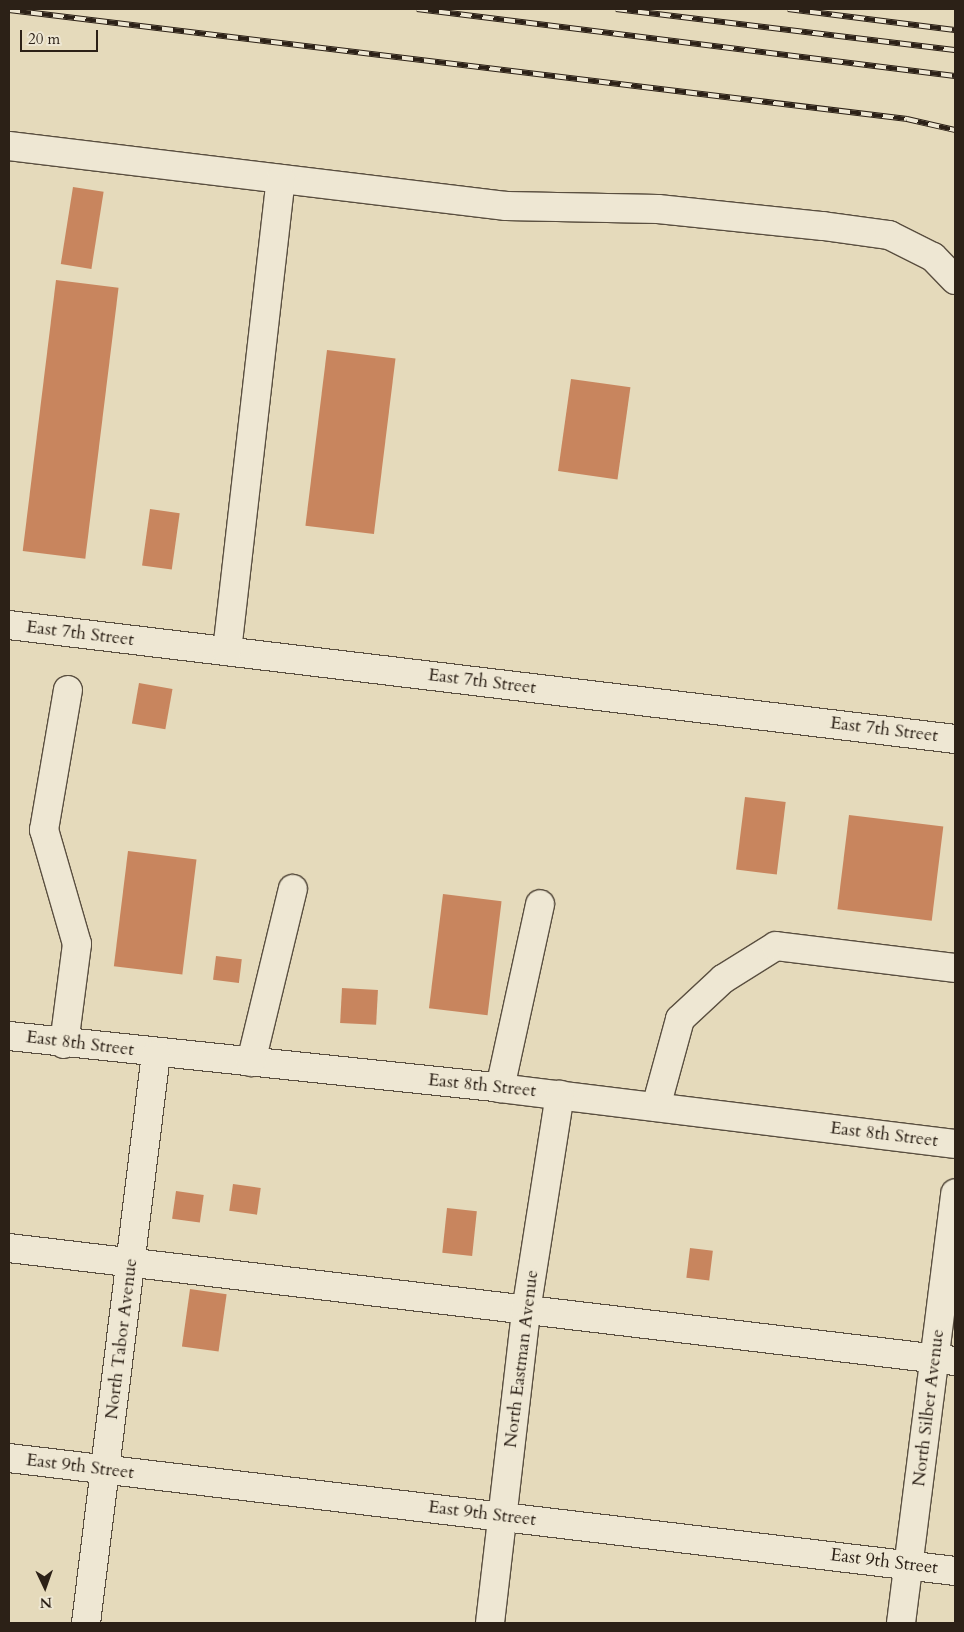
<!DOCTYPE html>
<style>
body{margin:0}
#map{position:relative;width:964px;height:1632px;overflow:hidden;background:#e5dabb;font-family:Cardo,serif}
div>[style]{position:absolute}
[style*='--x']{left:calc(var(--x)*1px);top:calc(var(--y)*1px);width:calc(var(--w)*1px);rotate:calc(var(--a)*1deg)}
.building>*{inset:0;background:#c8855e;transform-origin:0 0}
.roads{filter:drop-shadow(1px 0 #5a4f40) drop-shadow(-1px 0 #5a4f40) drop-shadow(0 1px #5a4f40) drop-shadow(0 -1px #5a4f40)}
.minor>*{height:28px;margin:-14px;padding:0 14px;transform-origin:14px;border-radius:14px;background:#eee7d3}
.rail>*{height:5.5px;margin-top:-2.75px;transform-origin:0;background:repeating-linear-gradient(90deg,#eee7d3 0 11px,#2c2117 0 22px);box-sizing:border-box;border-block:1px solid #2c2117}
span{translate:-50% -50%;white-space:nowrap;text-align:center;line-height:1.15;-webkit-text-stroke:4.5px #eee7d3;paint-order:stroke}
.street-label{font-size:18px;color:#2c2117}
.frame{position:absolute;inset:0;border:10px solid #2c2117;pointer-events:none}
.north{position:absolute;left:20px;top:1562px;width:50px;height:50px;-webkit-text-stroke:4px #eee7d3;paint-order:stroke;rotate:177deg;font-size:14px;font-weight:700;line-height:20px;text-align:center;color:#2c2117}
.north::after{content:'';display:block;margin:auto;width:18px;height:22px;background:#2c2117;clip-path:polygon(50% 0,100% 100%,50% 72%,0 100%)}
.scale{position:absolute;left:20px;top:30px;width:78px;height:22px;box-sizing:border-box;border:2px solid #2c2117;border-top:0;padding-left:6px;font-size:15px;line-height:18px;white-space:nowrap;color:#2c2117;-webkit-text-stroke:4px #eee7d3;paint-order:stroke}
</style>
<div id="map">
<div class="building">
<i style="left:73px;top:187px;width:31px;height:78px;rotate:9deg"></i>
<i style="left:56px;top:280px;width:63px;height:273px;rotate:7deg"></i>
<i style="left:327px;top:350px;width:69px;height:177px;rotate:7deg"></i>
<i style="left:571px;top:379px;width:60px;height:93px;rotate:8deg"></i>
<i style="left:150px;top:509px;width:30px;height:57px;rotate:8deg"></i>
<i style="left:139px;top:683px;width:34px;height:41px;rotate:10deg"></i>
<i style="left:745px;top:797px;width:41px;height:73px;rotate:7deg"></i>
<i style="left:849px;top:815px;width:95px;height:95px;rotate:7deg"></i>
<i style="left:128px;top:851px;width:69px;height:116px;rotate:7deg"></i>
<i style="left:443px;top:894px;width:59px;height:115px;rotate:7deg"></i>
<i style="left:216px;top:956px;width:26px;height:24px;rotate:7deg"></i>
<i style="left:342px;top:988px;width:36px;height:35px;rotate:3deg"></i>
<i style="left:233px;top:1184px;width:28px;height:27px;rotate:8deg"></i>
<i style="left:176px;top:1191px;width:28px;height:28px;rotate:8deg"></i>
<i style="left:447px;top:1208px;width:30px;height:45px;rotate:6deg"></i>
<i style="left:690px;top:1248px;width:23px;height:30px;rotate:7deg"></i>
<i style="left:190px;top:1289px;width:37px;height:58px;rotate:8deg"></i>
</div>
<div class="roads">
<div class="minor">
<i style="--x:9;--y:146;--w:501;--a:6.88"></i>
<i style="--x:506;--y:206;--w:152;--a:1.1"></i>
<i style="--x:658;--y:209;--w:166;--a:5.9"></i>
<i style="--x:823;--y:226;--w:67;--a:7.8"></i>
<i style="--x:889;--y:235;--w:49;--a:26.6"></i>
<i style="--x:933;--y:257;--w:32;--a:46"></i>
<i style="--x:9;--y:625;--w:953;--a:6.87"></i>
<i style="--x:227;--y:651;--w:475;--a:-83.5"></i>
<i style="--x:9;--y:1036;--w:494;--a:6"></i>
<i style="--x:500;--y:1088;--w:458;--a:7"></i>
<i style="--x:64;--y:1044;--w:101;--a:-82.6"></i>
<i style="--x:77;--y:944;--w:119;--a:-106.1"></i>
<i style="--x:44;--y:830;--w:142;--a:-80.3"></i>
<i style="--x:251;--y:1062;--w:178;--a:-76.4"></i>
<i style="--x:500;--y:1088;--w:188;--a:-77.7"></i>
<i style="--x:656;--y:1107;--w:91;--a:-74.7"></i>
<i style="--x:680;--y:1019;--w:59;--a:-42.9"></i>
<i style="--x:723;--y:979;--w:62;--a:-31.9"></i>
<i style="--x:776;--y:946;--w:180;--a:7"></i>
<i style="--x:9;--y:1248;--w:953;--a:6.81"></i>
<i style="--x:9;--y:1458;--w:953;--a:6.81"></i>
<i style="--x:86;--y:1623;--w:573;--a:-82.99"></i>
<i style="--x:490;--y:1623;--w:314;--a:-83.4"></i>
<i style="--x:526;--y:1311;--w:219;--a:-81.1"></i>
<i style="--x:901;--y:1623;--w:433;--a:-82.8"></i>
</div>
</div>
<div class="rail">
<i style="--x:417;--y:9;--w:542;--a:7.1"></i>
<i style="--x:616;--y:9;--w:341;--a:6.9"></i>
<i style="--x:788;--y:9;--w:168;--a:7.2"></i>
<i style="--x:9;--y:10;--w:905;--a:6.92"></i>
<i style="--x:907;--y:119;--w:49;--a:12.9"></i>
</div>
<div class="street-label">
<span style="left:80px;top:634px;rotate:7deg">East 7th Street</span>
<span style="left:482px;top:682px;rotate:7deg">East 7th Street</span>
<span style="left:884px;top:730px;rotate:7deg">East 7th Street</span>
<span style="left:80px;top:1044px;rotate:7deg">East 8th Street</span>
<span style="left:482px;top:1086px;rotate:6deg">East 8th Street</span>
<span style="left:884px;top:1135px;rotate:7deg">East 8th Street</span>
<span style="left:122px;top:1339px;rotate:-83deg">North Tabor Avenue</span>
<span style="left:522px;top:1359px;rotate:-83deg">North Eastman Avenue</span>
<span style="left:929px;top:1408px;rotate:-83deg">North Silber Avenue</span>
<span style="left:80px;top:1467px;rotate:7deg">East 9th Street</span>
<span style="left:482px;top:1514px;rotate:7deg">East 9th Street</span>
<span style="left:884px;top:1562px;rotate:7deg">East 9th Street</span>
</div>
<div class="frame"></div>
<div class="north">N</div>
<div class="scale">20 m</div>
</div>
